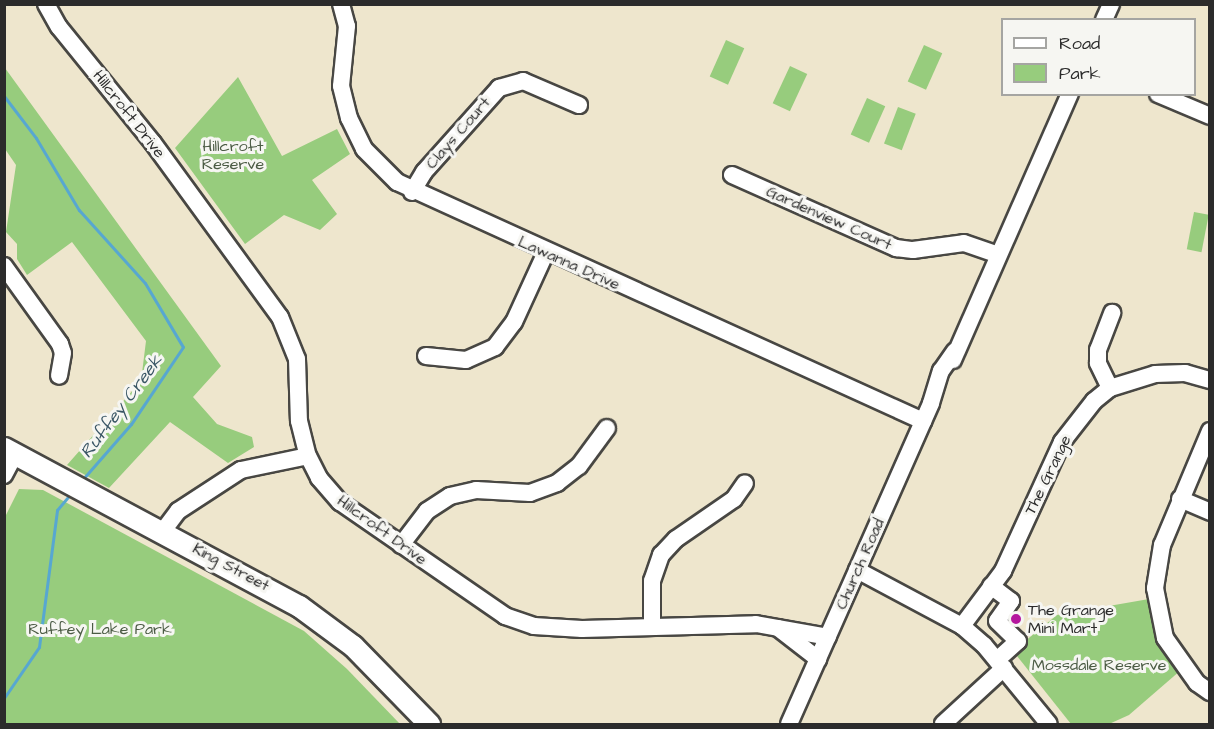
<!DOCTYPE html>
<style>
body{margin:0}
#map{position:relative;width:1214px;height:729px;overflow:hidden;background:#eee6cd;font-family:"Architects Daughter",sans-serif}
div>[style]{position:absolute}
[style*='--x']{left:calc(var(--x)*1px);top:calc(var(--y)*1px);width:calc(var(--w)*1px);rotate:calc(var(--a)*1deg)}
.green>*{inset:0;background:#97cc7d;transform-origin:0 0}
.stream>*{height:3px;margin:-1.5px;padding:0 1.5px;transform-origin:1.5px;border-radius:1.5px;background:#57a7d1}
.roads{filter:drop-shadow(2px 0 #484743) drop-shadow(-2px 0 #484743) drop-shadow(0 2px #484743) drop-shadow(0 -2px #484743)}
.minor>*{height:16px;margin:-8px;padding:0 8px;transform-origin:8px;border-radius:8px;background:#fff}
.major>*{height:21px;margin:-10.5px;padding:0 10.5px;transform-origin:10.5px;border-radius:10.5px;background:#fff}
.dots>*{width:16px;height:16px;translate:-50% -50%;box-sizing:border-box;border:3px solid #f6f6f2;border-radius:50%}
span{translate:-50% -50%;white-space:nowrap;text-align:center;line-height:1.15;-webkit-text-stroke:6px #f6f6f2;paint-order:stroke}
.street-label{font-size:16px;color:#2b2b2b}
.park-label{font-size:16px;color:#4b5b44}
.poi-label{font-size:16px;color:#2b2b2b}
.left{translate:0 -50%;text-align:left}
.water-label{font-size:18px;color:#3a5665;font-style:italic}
.frame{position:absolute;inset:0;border:6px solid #2b2b2b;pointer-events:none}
.legend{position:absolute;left:1001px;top:18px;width:195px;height:78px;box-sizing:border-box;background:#f6f6f2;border:2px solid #a5a5a2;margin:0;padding:8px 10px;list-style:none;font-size:18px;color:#2b2b2b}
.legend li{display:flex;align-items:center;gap:12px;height:30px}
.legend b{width:30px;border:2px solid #a5a5a2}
</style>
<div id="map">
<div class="green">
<i style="left:726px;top:40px;width:20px;height:40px;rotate:24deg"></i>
<i style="left:924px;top:45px;width:20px;height:40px;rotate:24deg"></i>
<i style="left:790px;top:66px;width:19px;height:41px;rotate:25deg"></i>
<i style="clip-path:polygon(5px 68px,221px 366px,193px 397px,217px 424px,252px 437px,254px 447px,228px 463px,170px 422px,109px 488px,67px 465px,141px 381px,146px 341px,72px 242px,27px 275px,17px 259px,17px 244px,6px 232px,16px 165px,5px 149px)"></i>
<i style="clip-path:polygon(238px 77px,282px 156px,337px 129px,350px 154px,312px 180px,337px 214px,320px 230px,284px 215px,245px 244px,175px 148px)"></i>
<i style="left:867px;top:98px;width:20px;height:40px;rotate:24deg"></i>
<i style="left:898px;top:107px;width:19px;height:39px;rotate:21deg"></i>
<i style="left:1194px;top:212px;width:15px;height:38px;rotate:11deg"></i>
<i style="clip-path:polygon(19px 489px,43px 490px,304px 631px,347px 669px,400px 724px,5px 724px,5px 517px)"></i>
<i style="clip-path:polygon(1149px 599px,1181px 670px,1129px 715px,1109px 724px,1071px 724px,1013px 651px,1057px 615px)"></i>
</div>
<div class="stream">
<i style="--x:4;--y:96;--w:53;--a:52.7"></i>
<i style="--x:36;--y:138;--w:84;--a:59.2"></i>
<i style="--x:79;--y:210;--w:98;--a:47.9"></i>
<i style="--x:145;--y:283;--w:74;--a:59.3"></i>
<i style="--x:183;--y:347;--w:93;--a:124"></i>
<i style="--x:131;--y:424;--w:74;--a:131.2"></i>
<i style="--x:4;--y:698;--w:62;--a:-55.5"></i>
<i style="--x:39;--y:647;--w:138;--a:-82.5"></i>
<i style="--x:57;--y:510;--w:23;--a:-50"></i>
</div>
<div class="roads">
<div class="minor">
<i style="--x:46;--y:4;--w:26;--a:61"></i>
<i style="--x:59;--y:27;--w:149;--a:51"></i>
<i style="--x:153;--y:143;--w:215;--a:53.9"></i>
<i style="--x:280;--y:317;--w:45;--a:68"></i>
<i style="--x:297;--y:359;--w:62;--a:88.2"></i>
<i style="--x:299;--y:421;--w:36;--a:76"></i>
<i style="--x:308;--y:456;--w:25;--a:63"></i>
<i style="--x:319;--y:478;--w:32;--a:49"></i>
<i style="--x:340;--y:502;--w:201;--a:34.6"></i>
<i style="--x:505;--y:616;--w:31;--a:19"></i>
<i style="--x:534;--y:626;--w:48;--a:3.6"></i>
<i style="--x:582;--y:629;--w:174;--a:-1.6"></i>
<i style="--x:756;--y:624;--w:73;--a:10.2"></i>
<i style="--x:341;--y:4;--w:23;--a:75"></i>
<i style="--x:347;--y:26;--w:60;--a:95.7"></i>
<i style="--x:341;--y:86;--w:33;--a:76"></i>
<i style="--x:349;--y:118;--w:34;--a:64"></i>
<i style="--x:364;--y:149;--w:47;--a:45"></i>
<i style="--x:397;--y:182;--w:578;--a:24.44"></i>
<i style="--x:1104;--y:20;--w:17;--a:-66"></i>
<i style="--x:1158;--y:94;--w:56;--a:22.9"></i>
<i style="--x:732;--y:175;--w:180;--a:24"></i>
<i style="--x:896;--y:248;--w:17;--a:7"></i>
<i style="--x:913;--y:250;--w:51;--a:-7.8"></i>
<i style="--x:964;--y:243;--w:36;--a:19"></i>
<i style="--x:412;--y:192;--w:23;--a:-59"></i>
<i style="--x:424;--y:172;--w:113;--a:-48.2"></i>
<i style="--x:499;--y:88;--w:25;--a:-16"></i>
<i style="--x:523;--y:81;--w:61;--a:23.2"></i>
<i style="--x:4;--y:266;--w:96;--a:54.3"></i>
<i style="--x:60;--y:344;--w:9;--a:72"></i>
<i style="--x:63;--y:353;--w:23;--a:100"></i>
<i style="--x:426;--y:356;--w:40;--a:5.7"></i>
<i style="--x:466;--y:360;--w:32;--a:-24"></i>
<i style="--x:495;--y:347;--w:31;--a:-53"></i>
<i style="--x:514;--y:322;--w:77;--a:-65.4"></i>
<i style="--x:953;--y:360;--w:291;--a:-66.3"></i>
<i style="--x:1110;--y:388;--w:28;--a:-116"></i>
<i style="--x:1098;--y:363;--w:13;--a:-90"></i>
<i style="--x:1098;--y:350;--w:40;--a:-69"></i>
<i style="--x:1210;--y:431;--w:124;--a:112.8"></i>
<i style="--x:1162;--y:545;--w:44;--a:99.2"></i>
<i style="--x:1155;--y:588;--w:51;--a:78.7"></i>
<i style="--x:1165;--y:638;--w:55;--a:54.6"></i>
<i style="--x:1197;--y:683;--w:16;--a:35"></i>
<i style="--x:4;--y:475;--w:24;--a:-62"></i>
<i style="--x:1180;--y:499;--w:33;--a:23"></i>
<i style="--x:163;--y:531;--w:25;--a:-53"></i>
<i style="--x:178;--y:511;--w:75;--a:-33.1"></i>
<i style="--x:241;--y:470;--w:68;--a:-11.8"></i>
<i style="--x:401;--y:545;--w:43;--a:-52.6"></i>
<i style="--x:427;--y:511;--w:27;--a:-33"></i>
<i style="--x:450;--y:496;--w:27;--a:-13"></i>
<i style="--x:476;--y:490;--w:54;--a:3.2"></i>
<i style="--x:530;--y:493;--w:29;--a:-20"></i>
<i style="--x:557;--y:483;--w:28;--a:-38"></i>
<i style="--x:579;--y:466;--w:47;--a:-53.6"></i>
<i style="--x:857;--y:570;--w:119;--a:28.1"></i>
<i style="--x:962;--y:626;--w:29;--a:41"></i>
<i style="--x:984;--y:645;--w:102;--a:50.6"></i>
<i style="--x:991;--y:586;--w:25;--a:37"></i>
<i style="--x:1011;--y:601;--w:24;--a:125"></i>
<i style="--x:997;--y:621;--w:29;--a:44"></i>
<i style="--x:1018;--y:641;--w:28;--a:138"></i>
<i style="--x:962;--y:626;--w:69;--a:-53.3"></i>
<i style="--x:1003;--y:571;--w:142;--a:-65.4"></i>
<i style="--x:1062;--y:442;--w:52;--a:-52"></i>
<i style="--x:1094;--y:401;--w:21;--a:-39"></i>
<i style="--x:1110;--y:388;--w:47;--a:-17.3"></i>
<i style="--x:1155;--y:374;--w:30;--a:-2"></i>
<i style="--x:1185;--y:373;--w:26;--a:16"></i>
<i style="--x:652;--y:627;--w:46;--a:-90"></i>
<i style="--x:652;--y:581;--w:28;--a:-71"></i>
<i style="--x:661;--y:555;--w:22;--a:-47"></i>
<i style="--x:676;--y:539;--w:70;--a:-34.6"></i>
<i style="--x:734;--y:499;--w:19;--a:-55"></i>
<i style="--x:778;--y:628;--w:51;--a:37.8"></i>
<i style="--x:789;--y:724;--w:351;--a:-66.1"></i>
<i style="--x:931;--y:403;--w:34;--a:-73"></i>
<i style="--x:941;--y:371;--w:24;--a:-55"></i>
<i style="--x:943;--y:724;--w:83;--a:-42.6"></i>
</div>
<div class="major">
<i style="--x:4;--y:448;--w:335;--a:28.2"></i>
<i style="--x:299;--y:606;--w:67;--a:36.5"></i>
<i style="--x:353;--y:646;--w:109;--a:45.7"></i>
</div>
</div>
<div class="dots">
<i style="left:1016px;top:619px;background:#b5179e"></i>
</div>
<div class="street-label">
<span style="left:129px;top:114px;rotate:52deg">Hillcroft Drive</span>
<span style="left:458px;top:133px;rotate:-49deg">Clays Court</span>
<span style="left:829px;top:218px;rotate:24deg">Gardenview Court</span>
<span style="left:569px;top:263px;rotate:24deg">Lawanna Drive</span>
<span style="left:1048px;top:475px;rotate:-64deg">The Grange</span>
<span style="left:382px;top:530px;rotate:36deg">Hillcroft Drive</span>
<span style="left:860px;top:564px;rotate:-66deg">Church Road</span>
<span style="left:231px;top:567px;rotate:28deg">King Street</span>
</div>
<div class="park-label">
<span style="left:233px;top:155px">Hillcroft<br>Reserve</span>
<span style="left:100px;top:629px">Ruffey Lake Park</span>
<span style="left:1099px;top:665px">Mossdale Reserve</span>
</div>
<div class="poi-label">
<span class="left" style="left:1028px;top:619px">The Grange<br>Mini Mart</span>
</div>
<div class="water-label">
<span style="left:122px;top:407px;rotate:-53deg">Ruffey Creek</span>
</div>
<div class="frame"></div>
<ul class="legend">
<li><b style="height:8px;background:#fff"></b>Road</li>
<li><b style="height:16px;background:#97cc7d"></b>Park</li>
</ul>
</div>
